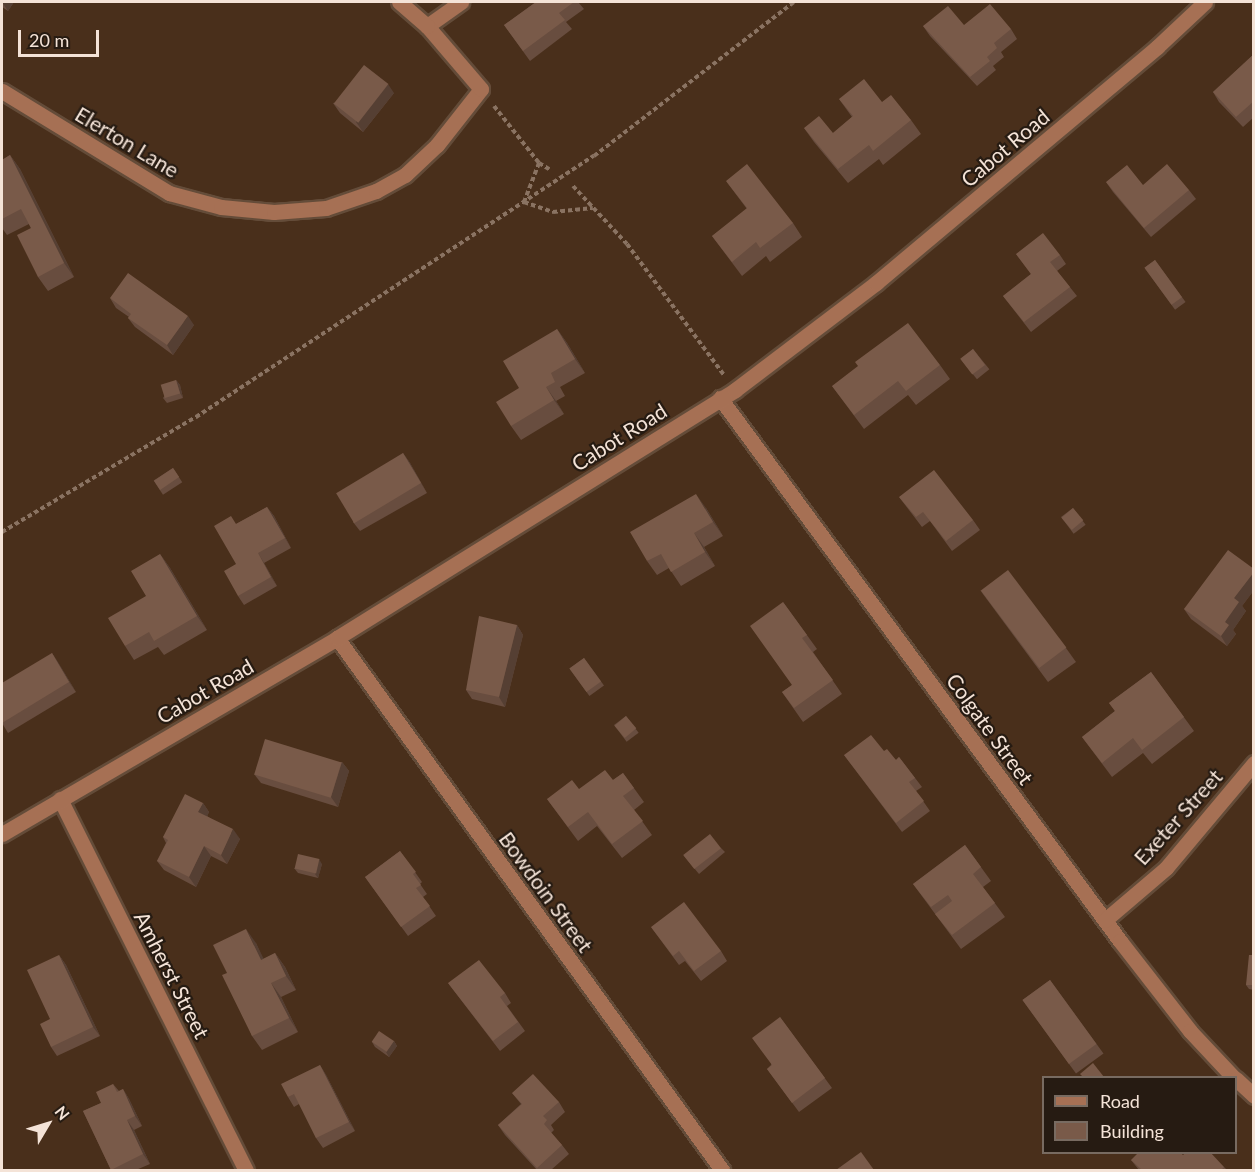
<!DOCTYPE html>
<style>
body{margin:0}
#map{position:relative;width:1255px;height:1172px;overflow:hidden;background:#492f1b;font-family:Lato,sans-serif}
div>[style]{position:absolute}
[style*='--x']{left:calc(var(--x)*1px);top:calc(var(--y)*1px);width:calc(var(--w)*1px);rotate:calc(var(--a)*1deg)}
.path>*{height:4px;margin-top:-2px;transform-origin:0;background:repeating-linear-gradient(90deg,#8a7362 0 4.5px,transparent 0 7.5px)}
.roads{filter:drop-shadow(2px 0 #644c39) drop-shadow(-2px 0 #644c39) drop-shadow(0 2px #644c39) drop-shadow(0 -2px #644c39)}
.minor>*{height:15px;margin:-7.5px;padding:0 7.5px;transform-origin:7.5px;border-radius:7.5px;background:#a67054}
.wall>*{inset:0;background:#684d3f;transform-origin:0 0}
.shaded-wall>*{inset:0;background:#553f33}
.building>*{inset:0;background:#795a49;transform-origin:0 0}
span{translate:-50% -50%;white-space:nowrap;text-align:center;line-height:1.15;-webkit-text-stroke:4.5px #261b12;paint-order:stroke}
.street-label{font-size:21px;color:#f4e3d7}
.frame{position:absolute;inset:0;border:3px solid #f4e3d7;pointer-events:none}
.legend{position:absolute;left:1042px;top:1076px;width:195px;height:78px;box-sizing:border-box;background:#261b12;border:2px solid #786b61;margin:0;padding:8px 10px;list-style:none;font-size:18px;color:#f4e3d7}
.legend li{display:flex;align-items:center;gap:12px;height:30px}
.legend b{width:30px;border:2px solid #786b61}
.north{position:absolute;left:18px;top:1094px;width:60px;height:60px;-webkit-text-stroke:4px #261b12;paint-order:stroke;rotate:52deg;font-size:16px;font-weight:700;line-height:24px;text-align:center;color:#f4e3d7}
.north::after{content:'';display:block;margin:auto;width:21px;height:27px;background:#f4e3d7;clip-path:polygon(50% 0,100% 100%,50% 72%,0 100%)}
.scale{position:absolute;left:18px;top:30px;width:81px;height:27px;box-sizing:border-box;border:3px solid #f4e3d7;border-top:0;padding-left:8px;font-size:18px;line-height:21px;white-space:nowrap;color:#f4e3d7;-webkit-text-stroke:4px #261b12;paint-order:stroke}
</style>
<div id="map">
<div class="path">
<i style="--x:494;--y:106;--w:73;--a:51.7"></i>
<i style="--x:539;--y:163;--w:12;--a:31"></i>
<i style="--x:539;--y:163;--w:42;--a:111"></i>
<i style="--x:524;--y:202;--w:31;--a:19"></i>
<i style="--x:553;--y:212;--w:40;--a:-5.7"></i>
<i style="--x:573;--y:186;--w:79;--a:47"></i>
<i style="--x:627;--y:244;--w:163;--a:53.5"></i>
<i style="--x:2;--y:532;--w:226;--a:-30.7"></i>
<i style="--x:196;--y:417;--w:476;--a:-33.3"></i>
<i style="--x:594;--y:156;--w:252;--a:-37.6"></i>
</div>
<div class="roads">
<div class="minor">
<i style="--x:427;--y:26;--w:42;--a:-35.2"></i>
<i style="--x:2;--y:91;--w:196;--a:31.4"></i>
<i style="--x:169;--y:193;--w:54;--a:15.1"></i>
<i style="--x:221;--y:207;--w:53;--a:5.4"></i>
<i style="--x:274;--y:212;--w:52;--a:-4.4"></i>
<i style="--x:326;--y:208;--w:53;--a:-18.8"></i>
<i style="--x:376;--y:191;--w:33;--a:-29"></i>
<i style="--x:405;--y:175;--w:44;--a:-43.2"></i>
<i style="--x:437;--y:145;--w:71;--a:-51.8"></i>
<i style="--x:481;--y:89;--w:83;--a:-130.6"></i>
<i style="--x:427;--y:26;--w:37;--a:-139"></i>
<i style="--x:720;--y:398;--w:674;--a:53.62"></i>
<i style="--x:1120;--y:941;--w:114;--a:52.1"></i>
<i style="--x:1190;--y:1031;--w:64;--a:46.9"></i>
<i style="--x:337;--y:638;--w:657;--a:54.11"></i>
<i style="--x:60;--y:799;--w:415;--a:63.4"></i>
<i style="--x:2;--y:834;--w:388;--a:-30.3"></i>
<i style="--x:337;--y:638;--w:469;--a:-31.9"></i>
<i style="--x:735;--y:390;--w:177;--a:-37.2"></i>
<i style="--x:876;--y:283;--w:367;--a:-40"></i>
<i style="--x:1157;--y:47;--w:66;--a:-43.2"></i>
<i style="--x:1105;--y:920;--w:80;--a:-40.4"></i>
<i style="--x:1166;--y:868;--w:137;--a:-50"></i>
<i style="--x:1236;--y:1079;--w:25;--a:43"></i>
</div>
</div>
<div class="wall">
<i style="clip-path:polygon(2px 2px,14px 2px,8px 11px,2px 7px)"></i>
<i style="clip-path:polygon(536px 2px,578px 2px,584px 9px,566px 22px,572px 29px,530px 61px,504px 25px)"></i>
<i style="clip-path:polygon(964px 25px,1011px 29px,1017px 39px,1001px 52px,1004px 57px,993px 66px,996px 70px,977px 86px,930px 36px,923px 26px)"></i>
<i style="clip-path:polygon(1254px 54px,1254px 117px,1243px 127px,1219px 102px,1213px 92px)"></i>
<i style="clip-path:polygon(394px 93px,363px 132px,340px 113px,333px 103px)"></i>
<i style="clip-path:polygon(839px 99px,882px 102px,911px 120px,921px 134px,883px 165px,879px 159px,848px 183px,814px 142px,804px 128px,833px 133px,852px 117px)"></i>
<i style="clip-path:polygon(10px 155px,20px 169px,74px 277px,48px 291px,38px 277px,31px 228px,29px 224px,7px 235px,2px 228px,2px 160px)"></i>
<i style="clip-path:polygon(726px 181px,793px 223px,802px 237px,770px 262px,766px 256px,742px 276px,712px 236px,747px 209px)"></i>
<i style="clip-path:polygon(1106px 182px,1189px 190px,1196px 199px,1151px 237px,1113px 192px)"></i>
<i style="clip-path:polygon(1016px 254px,1060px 255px,1066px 264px,1057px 271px,1077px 296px,1031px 332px,1003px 296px,1031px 274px)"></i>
<i style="left:1155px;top:260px;width:52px;height:13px;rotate:54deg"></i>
<i style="clip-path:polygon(110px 298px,194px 325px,173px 355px,135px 327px,128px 318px,129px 317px,116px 308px)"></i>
<i style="clip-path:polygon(557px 329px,567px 343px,585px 373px,560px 387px,565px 396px,556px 401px,564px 414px,521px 440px,511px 426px,519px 388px)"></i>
<i style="left:973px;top:349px;width:26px;height:16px;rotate:51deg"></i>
<i style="clip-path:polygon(940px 365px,950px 379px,916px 405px,908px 395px,864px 429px,832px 386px)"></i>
<i style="clip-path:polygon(176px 380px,180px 385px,183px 398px,167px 403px,163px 398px)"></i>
<i style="clip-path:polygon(403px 453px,410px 463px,427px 493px,360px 531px,353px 522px)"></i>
<i style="left:173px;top:468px;width:17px;height:23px;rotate:57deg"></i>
<i style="clip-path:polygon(899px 497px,973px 520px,980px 530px,952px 551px,930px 521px,922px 527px)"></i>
<i style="clip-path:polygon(267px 507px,274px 516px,291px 548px,264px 563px,277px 586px,244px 605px,238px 596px,236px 564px,236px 524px)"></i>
<i style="clip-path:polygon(706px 508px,723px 536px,704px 547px,715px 566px,681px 586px,669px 568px,657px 575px,647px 561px)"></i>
<i style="left:1073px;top:508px;width:21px;height:15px;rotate:53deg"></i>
<i style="clip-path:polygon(160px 554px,170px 568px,207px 630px,164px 655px,158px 647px,134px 660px,125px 646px,146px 596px)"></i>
<i style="clip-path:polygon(1254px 569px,1254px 590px,1242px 606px,1246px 611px,1233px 630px,1236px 634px,1227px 646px,1191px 619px,1184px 609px)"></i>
<i style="clip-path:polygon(980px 590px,1066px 648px,1076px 662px,1048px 682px)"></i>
<i style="clip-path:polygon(783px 602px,817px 649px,813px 652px,842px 694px,803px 722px,782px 692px,792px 685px)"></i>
<i style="clip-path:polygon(517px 625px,523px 635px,505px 707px,472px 699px,466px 690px)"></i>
<i style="clip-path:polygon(52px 653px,76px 692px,8px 733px,2px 723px)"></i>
<i style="left:584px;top:658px;width:34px;height:18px;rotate:54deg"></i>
<i style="clip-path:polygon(1151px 672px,1194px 731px,1152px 764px,1143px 753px,1112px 777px,1082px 737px,1115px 711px,1109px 703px)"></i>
<i style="left:626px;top:716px;width:21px;height:15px;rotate:53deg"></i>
<i style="clip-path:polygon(884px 751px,896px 760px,899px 757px,922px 787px,916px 791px,930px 811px,902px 832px,844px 755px)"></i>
<i style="clip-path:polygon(342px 762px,349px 771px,338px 807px,261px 783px,254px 774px)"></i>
<i style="clip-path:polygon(623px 773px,644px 802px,634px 810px,652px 835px,622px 858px,597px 826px,578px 841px,547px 799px,613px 780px)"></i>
<i style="clip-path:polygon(203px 803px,209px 812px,207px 816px,240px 839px,227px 864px,211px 856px,196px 887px,164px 870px,157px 861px,166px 843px,163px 837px)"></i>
<i style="clip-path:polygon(965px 845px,991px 881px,983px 887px,1005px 917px,961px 949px,913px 884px)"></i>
<i style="clip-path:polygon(721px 848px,725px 852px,699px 874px,684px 856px)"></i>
<i style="clip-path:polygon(400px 851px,422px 882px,420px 884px,427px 894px,423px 897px,436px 916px,408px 936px,365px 877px)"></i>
<i style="clip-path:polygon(322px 864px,318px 878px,298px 873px,294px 868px)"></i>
<i style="clip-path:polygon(651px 927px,721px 951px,727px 961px,701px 981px,685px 961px,679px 965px)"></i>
<i style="clip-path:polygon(256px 943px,263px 959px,275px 953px,285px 967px,296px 990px,281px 997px,298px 1032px,262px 1050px,252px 1036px,227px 973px)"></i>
<i style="clip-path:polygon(59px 955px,66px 965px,100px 1036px,57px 1056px,51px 1047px,50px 1019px)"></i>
<i style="clip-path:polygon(1254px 955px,1254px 990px,1249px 989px,1246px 985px)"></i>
<i style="left:1050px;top:980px;width:91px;height:34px;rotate:54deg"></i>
<i style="clip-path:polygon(448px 983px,505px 993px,511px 1003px,507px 1006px,525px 1031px,500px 1051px)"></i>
<i style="clip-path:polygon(780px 1017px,832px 1088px,799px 1112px,767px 1069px,771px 1065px)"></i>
<i style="clip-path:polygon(394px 1041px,397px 1046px,389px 1057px,375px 1047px,372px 1042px)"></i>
<i style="clip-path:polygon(320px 1065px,326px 1075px,355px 1131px,323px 1148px,316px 1138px,299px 1104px,294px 1107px,288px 1097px)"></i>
<i style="clip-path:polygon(113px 1084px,119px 1091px,123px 1089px,129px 1099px,142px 1126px,134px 1130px,150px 1164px,136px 1170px,111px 1170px,83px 1111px,101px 1103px)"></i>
<i style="clip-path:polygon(512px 1093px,559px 1102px,565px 1112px,551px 1125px,554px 1130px,551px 1133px,562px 1145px,569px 1154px,551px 1170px,537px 1170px,505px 1135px,498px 1125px,521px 1104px)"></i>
<i style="clip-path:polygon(1175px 1154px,1224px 1167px,1227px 1170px,1139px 1170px,1131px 1160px)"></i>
</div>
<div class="shaded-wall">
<i style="clip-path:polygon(2px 2px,14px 2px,8px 11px)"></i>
<i style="clip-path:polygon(388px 84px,394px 93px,363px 132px,356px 122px)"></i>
<i style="clip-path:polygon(10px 155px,20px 169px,74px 277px,64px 263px)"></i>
<i style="clip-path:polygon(188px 316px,194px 325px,173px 355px,167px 345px)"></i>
<i style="clip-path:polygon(557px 329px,567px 343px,585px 373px,575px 359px)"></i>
<i style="clip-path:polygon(176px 380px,180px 385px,183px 398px,180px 393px)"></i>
<i style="clip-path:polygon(546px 387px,556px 401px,564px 414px,554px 400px)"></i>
<i style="clip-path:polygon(403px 453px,410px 463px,427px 493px)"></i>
<i style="clip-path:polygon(696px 494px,706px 508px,723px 536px,713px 522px)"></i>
<i style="clip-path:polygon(267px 507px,274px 516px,291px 548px,285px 538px)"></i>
<i style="clip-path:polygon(694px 533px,704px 547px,715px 566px,705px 552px)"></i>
<i style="clip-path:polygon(258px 553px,264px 563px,277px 586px,271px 577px)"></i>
<i style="clip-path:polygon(160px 554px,170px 568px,207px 630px,197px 616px)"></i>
<i style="clip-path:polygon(1254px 572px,1254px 590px,1242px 606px,1246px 611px,1233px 630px,1236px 634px,1227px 646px,1221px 636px,1225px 622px,1234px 598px)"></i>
<i style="clip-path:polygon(517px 625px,523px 635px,505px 707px,499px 697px)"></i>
<i style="clip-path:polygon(52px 653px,58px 662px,76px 692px,69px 682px)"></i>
<i style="clip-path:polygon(342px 762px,349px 771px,338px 807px,331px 797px)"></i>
<i style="clip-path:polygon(203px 803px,209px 812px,205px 821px,198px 812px)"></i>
<i style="clip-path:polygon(233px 829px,240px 839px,227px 864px,221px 855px)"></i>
<i style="clip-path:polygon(204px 846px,211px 856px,196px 887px,189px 877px)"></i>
<i style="clip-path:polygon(319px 859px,322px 864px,318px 878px,315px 874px)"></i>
<i style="clip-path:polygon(246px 929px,256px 943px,271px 974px,261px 960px)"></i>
<i style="clip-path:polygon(275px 953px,285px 967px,296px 990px,286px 976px)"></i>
<i style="clip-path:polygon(59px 955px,66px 965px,100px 1036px,93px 1027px)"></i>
<i style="clip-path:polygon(271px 983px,281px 997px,298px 1032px,289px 1018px)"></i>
<i style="clip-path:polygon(394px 1041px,397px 1046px,389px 1057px,386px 1052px)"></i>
<i style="clip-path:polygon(320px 1065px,326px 1075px,355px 1131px,349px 1122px)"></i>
<i style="clip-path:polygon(123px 1089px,129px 1099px,142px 1126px,135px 1116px)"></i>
<i style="clip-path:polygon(127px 1120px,134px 1130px,150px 1164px,143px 1154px)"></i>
</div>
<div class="building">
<i style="clip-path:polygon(536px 2px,574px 2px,559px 13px,565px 20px,523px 51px,504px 25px)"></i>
<i style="clip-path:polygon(990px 4px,1011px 29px,994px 43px,997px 48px,987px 57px,990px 61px,970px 77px,923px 26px,948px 6px,964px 25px)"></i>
<i style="clip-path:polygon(1254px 54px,1254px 101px,1236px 117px,1213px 92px)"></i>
<i style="left:364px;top:65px;width:31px;height:49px;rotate:38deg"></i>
<i style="clip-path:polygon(864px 79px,882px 102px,891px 95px,911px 120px,873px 151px,869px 145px,838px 169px,804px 128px,819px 116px,833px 133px,853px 116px,839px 99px)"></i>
<i style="clip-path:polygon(10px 155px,64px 263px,38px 277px,17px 235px,31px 228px,21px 209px,2px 219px,2px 160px)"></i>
<i style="clip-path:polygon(747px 164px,793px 223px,760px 248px,756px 242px,732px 262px,712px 236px,747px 208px,726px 181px)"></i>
<i style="clip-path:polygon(1167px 164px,1189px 190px,1144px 228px,1106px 182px,1127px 165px,1143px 185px)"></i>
<i style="clip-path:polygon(1043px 233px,1060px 255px,1050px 262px,1070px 287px,1024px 322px,1003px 296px,1031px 274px,1016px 254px)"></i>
<i style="left:1155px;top:260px;width:46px;height:13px;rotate:54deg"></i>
<i style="clip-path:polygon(128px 273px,188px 316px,167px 345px,128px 318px,131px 314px,110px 298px)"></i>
<i style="clip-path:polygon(908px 323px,940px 365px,906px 391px,898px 381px,854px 415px,832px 386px,858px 366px,855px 362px)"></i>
<i style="clip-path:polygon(557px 329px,575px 359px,551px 373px,555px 382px,546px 387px,554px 400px,511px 426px,496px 402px,519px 388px,503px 361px)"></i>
<i style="left:973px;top:349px;width:20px;height:16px;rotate:53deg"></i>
<i style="left:176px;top:380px;width:14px;height:16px;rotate:73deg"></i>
<i style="left:403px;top:453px;width:35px;height:78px;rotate:59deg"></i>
<i style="left:173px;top:468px;width:11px;height:23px;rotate:56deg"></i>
<i style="clip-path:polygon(934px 470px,973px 520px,946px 541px,923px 512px,916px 517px,899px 497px)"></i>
<i style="clip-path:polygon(696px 494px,713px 522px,694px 533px,705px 552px,671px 572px,661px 554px,647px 561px,630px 532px)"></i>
<i style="clip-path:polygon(267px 507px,285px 538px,258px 553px,271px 577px,238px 596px,224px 571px,236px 564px,214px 526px,231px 516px,236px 524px)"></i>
<i style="left:1073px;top:508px;width:16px;height:15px;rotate:50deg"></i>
<i style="clip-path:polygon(1228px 550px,1254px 569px,1254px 572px,1234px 598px,1239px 602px,1225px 622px,1229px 625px,1221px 636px,1184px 609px)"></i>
<i style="clip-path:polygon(160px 554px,197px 616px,154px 641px,149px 632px,125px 646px,108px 618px,146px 596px,131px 571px)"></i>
<i style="left:1008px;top:570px;width:97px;height:34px;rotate:53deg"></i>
<i style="clip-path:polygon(783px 602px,807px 635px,802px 638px,833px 680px,794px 708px,782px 692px,792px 685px,750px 626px)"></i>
<i style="clip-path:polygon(479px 616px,517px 625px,499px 697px,466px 690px)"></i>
<i style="clip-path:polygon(52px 653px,69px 682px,2px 723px,2px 683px)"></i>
<i style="left:584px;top:658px;width:29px;height:18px;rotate:54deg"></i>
<i style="clip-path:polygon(1151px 672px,1184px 717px,1142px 750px,1133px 738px,1102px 763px,1082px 737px,1115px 711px,1109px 703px)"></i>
<i style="left:626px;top:716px;width:16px;height:15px;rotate:50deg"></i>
<i style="clip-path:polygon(871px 735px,884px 751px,887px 749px,896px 760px,899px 757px,915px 778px,909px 782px,924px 801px,896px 823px,844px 755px)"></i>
<i style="left:265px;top:739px;width:80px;height:37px;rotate:17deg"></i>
<i style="clip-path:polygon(605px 770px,613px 780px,623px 773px,634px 788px,623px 796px,643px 821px,612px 844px,588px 812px,568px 827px,547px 799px,572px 780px,579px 789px)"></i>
<i style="clip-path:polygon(185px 794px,203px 803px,198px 812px,233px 829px,221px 855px,204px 846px,189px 877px,157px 861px,168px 840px,163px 837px)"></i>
<i style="left:710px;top:834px;width:18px;height:34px;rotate:52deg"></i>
<i style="clip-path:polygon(965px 845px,981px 867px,973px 874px,995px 903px,952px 935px,935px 914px,952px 901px,948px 895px,931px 907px,913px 884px)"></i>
<i style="clip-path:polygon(400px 851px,416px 872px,413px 874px,421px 885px,416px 888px,430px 906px,401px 927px,365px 877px)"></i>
<i style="left:298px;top:854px;width:22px;height:15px;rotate:13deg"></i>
<i style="clip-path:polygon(684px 902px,721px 951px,694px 971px,679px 951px,673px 956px,651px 927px)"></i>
<i style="clip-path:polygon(246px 929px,261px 960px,275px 953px,286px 976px,271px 983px,289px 1018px,252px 1036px,222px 975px,227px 973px,213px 945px)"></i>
<i style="clip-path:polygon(59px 955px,93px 1027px,51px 1047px,40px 1024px,50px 1019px,27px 970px)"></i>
<i style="clip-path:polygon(1249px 955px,1254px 955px,1254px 985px,1246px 985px)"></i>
<i style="clip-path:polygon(479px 960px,505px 993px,500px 997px,518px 1022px,493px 1041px,448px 983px)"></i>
<i style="left:1050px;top:980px;width:79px;height:34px;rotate:54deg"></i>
<i style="clip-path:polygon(780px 1017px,825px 1078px,792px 1103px,767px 1069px,772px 1065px,752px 1038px)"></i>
<i style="left:379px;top:1031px;width:18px;height:13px;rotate:34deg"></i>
<i style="clip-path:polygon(1093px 1063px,1104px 1077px,1083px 1077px,1080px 1074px)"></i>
<i style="clip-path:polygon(320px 1065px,349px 1122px,316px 1138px,294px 1094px,288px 1097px,281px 1084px)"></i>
<i style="clip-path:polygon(533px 1074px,559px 1102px,543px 1116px,547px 1120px,544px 1124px,562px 1145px,537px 1168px,498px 1125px,522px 1104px,512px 1093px)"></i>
<i style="clip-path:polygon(113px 1084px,117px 1092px,123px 1089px,135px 1116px,127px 1120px,143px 1154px,111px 1170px,83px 1111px,101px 1103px,96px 1092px)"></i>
<i style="clip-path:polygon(861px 1152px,874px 1170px,836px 1170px)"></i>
<i style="clip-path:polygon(1139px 1152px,1174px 1152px,1175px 1154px,1177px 1152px,1180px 1152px,1183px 1155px,1186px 1152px,1210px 1152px,1224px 1167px,1221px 1170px,1142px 1170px,1131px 1160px)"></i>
</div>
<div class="street-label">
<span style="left:127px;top:142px;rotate:31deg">Elerton Lane</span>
<span style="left:1005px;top:148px;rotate:-40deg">Cabot Road</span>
<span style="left:619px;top:437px;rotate:-32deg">Cabot Road</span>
<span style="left:205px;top:691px;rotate:-30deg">Cabot Road</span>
<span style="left:990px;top:729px;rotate:54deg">Colgate Street</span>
<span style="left:1178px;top:817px;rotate:-48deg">Exeter Street</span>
<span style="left:546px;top:892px;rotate:54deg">Bowdoin Street</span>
<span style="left:172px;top:975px;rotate:63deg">Amherst Street</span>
</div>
<div class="frame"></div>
<ul class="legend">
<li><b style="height:8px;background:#a67054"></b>Road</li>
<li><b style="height:16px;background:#795a49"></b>Building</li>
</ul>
<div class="north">N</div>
<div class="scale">20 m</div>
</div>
